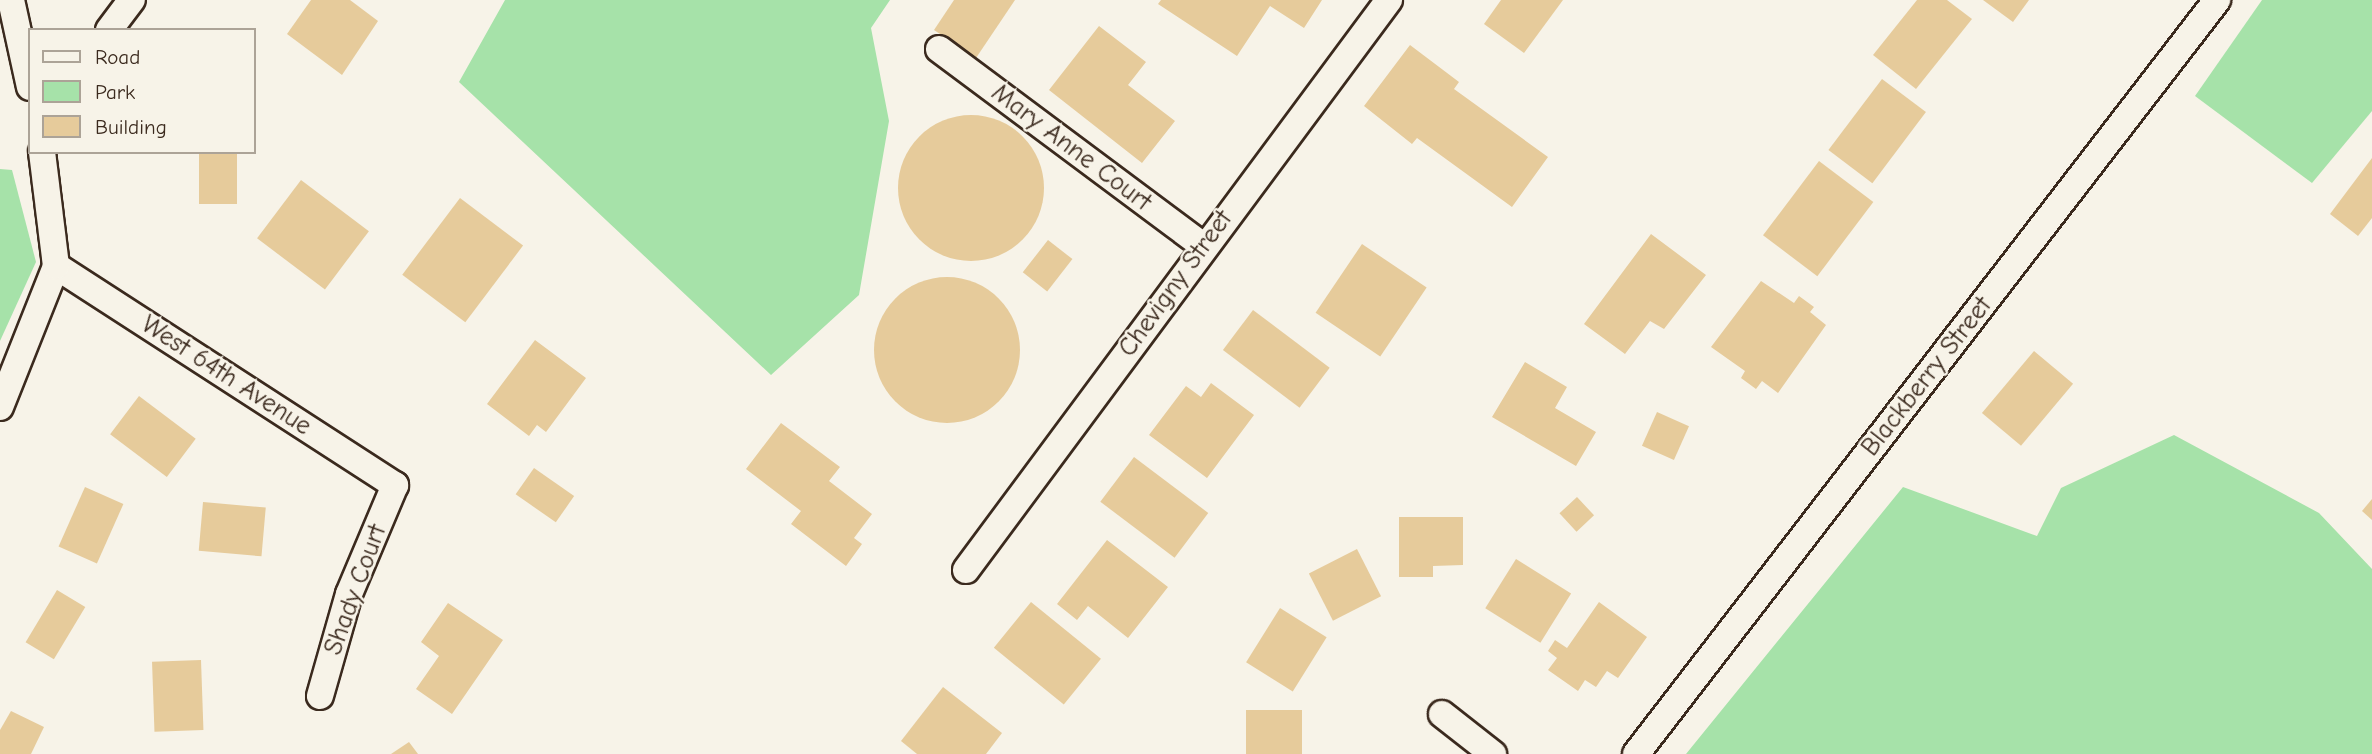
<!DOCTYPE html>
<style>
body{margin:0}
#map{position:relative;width:2372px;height:754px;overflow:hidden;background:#f7f3e8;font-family:"Comic Neue",sans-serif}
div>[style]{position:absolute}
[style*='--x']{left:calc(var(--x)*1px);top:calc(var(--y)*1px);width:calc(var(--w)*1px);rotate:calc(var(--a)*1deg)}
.green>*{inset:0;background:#a6e2a9}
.building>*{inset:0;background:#e6cb9b;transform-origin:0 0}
.round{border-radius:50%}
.roads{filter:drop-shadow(2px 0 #3b2a1e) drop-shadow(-2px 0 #3b2a1e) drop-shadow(0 2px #3b2a1e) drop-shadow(0 -2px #3b2a1e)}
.street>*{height:26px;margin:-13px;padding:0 13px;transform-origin:13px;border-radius:13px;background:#f7f3e8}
span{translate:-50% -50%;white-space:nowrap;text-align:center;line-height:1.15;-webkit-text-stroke:5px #f7f3e8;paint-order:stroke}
.street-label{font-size:26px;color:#3b2a1e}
.legend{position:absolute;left:28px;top:28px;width:228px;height:126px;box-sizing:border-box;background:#f7f3e8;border:2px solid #aca397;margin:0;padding:9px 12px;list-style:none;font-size:21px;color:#3b2a1e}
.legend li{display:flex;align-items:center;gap:14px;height:35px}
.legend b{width:35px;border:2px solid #aca397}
</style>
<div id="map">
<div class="green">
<i style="clip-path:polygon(505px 0,890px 0,871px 28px,889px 121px,859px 295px,771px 375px,459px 82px)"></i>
<i style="clip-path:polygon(2262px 0,2372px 0,2372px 111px,2312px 183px,2195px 96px)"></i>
<i style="clip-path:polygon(0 169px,12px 170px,36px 262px,0 341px)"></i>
<i style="clip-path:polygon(2174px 435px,2319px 513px,2372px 569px,2372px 754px,1686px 754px,1903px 487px,2037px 536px,2061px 488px)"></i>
</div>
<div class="building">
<i style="clip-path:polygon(311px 0,350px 0,378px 21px,342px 75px,287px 34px)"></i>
<i style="clip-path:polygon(954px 0,1015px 0,976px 58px,934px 30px)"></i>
<i style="clip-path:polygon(1161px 0,1322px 0,1304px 28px,1270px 6px,1237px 56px,1158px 4px)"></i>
<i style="clip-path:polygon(1501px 0,1563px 0,1524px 53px,1484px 24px)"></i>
<i style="clip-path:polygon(1917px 0,1947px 0,1972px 19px,1916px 89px,1873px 55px)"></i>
<i style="clip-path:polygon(1983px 0,2029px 0,2013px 22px)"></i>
<i style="clip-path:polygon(1099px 26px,1146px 62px,1128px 85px,1175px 121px,1142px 163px,1049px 90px)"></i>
<i style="clip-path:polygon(1410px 45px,1459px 82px,1454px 89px,1548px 157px,1512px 207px,1417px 138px,1412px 144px,1364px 106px)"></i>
<i style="left:1882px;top:79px;width:55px;height:89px;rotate:37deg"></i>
<i class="round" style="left:898px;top:115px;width:146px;height:146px"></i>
<i style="left:199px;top:152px;width:38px;height:52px"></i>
<i style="clip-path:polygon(2372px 158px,2372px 218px,2358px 236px,2330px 214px)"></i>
<i style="left:1819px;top:161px;width:68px;height:93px;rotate:37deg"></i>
<i style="left:301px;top:180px;width:85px;height:73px;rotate:37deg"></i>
<i style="left:460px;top:198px;width:79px;height:96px;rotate:37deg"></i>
<i style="clip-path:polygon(1651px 234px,1706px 275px,1664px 329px,1650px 321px,1625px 354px,1584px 324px)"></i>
<i style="left:1048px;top:240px;width:31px;height:41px;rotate:38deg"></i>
<i style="left:1362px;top:244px;width:78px;height:83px;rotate:34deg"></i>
<i class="round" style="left:874px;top:277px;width:146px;height:146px"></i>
<i style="clip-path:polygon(1761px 281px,1794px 303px,1799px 296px,1814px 307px,1810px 312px,1826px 325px,1778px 393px,1762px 381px,1756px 389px,1741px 378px,1745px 371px,1711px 347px)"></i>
<i style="left:1253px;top:310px;width:96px;height:50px;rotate:37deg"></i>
<i style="clip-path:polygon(535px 340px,586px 378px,546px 432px,537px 425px,529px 436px,487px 404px)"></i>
<i style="left:2034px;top:351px;width:51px;height:81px;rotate:40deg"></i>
<i style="clip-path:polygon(1525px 362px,1567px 387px,1555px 408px,1596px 432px,1576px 466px,1492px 417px)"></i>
<i style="clip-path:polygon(1211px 383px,1254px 415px,1207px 478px,1149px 435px,1186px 386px,1201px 397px)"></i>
<i style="left:139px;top:396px;width:71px;height:48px;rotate:37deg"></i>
<i style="left:1657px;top:412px;width:35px;height:37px;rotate:24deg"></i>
<i style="clip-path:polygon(781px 423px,840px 467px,829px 481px,872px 514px,854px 538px,862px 544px,846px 566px,791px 524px,801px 511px,746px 469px)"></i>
<i style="left:1134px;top:457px;width:93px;height:56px;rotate:37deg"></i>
<i style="left:534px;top:468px;width:49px;height:32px;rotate:35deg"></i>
<i style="left:85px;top:487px;width:42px;height:65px;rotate:24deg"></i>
<i style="left:1577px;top:497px;width:25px;height:24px;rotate:47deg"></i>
<i style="clip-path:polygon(2372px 499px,2372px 520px,2362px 511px)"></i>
<i style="left:203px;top:502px;width:63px;height:49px;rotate:5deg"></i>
<i style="clip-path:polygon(1399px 517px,1463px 517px,1463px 565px,1433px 566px,1433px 577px,1399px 577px)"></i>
<i style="clip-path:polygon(1107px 540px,1168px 587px,1128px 638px,1088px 606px,1077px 620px,1057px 604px)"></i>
<i style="left:1357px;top:549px;width:53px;height:54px;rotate:63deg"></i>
<i style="left:1516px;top:559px;width:65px;height:58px;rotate:32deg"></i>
<i style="left:57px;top:590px;width:33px;height:61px;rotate:31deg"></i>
<i style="left:1031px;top:602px;width:90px;height:59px;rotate:39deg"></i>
<i style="clip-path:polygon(1599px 602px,1647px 637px,1618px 678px,1607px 671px,1596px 687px,1585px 680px,1578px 691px,1548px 670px,1557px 658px,1548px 651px,1555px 640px,1567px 648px)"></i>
<i style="clip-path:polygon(448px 603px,503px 640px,452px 714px,416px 689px,439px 656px,421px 642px)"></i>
<i style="left:1280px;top:608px;width:55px;height:64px;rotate:32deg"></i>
<i style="left:201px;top:660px;width:70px;height:49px;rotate:88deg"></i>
<i style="clip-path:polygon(943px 687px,1002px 733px,986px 754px,917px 754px,901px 741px)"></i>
<i style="left:1246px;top:710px;width:56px;height:44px"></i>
<i style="clip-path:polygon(11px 711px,44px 727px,31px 754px,0 754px,0 730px)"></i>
<i style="clip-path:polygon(409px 742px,418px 754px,391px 754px)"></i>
</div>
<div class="roads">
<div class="street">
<i style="--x:11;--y:0;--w:89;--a:77.7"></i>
<i style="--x:109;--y:30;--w:38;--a:-53"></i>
<i style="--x:939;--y:49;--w:329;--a:36.7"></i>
<i style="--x:56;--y:266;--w:404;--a:32.9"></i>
<i style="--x:395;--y:485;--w:118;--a:112.9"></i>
<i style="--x:349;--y:594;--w:106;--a:105.9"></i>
<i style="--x:0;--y:407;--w:152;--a:-68.3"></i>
<i style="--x:56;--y:266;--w:115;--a:-97"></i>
<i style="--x:966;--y:570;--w:710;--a:-53.42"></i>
<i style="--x:1442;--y:714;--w:65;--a:38.1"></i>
<i style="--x:1636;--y:754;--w:952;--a:-52.38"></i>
</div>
</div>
<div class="street-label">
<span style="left:1071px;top:148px;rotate:37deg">Mary Anne Court</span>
<span style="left:1176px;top:284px;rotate:-54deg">Chevigny Street</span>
<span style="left:226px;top:376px;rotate:33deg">West 64th Avenue</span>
<span style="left:1927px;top:377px;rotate:-52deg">Blackberry Street</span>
<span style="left:356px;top:590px;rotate:-70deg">Shady Court</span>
</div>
<ul class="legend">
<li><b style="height:9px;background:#f7f3e8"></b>Road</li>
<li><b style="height:19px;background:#a6e2a9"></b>Park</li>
<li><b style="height:19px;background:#e6cb9b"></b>Building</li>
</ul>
</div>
